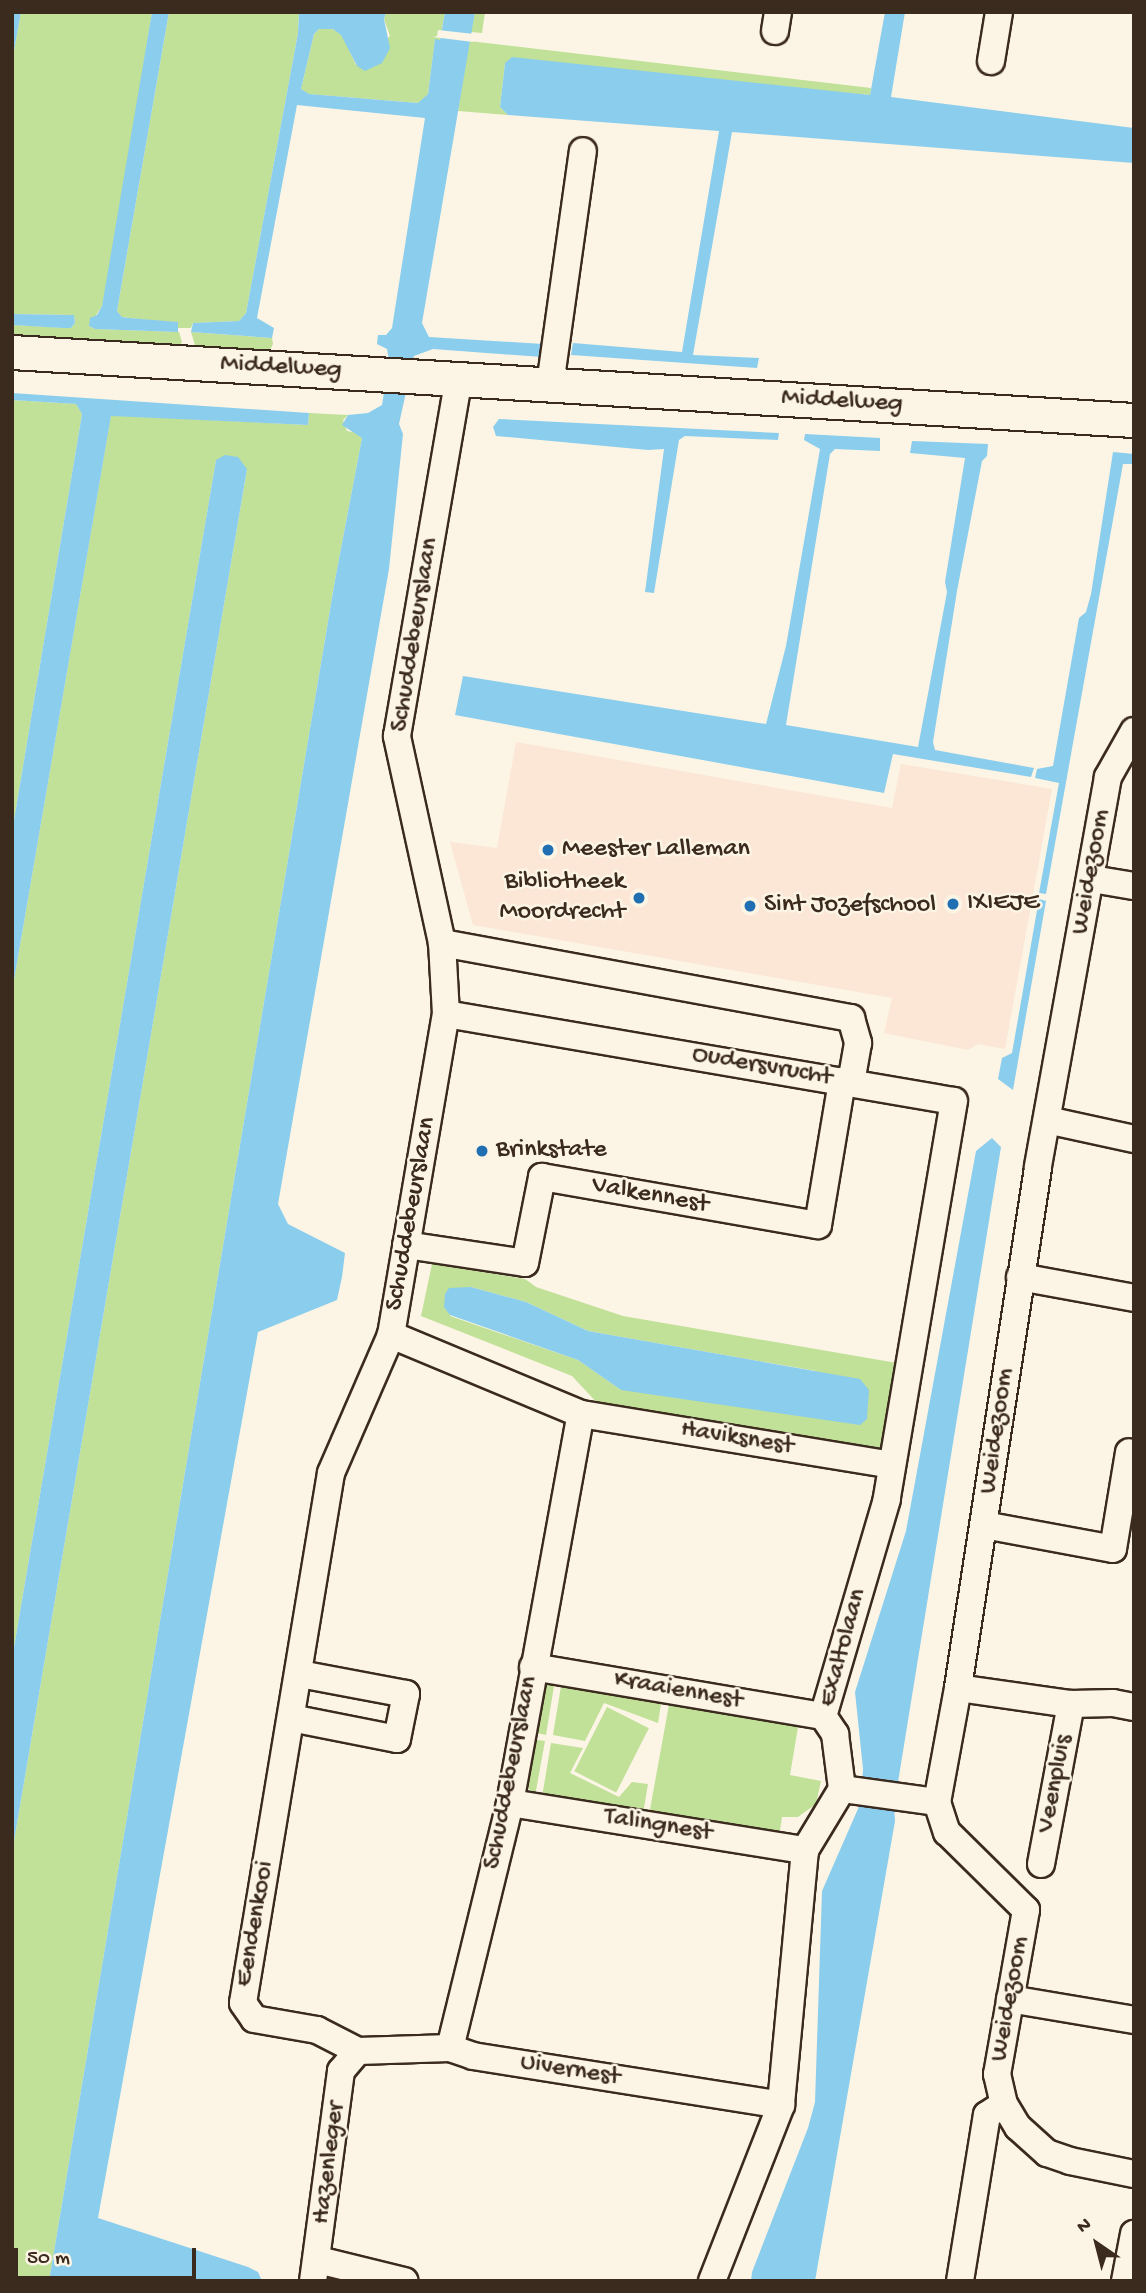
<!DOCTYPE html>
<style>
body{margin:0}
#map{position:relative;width:1146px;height:2293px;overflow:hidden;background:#fcf5e5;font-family:"Gochi Hand",sans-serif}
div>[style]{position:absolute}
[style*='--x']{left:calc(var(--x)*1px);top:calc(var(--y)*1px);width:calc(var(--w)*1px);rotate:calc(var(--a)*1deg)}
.built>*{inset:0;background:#fce6d6}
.green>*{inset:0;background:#c1e098;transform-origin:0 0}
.water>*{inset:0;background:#8bcdec}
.pier>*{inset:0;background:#fcf5e5}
.roads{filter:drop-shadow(2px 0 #3b2a1e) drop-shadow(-2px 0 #3b2a1e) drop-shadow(0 2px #3b2a1e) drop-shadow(0 -2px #3b2a1e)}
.minor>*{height:26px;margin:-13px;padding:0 13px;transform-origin:13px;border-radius:13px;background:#fcf5e5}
.tertiary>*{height:33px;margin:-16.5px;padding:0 16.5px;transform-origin:16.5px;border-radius:16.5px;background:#fcf5e5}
.dots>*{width:19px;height:19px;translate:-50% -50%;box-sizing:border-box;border:4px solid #fcf5e5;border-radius:50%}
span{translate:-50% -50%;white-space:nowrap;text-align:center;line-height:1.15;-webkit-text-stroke:5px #fcf5e5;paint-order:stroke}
.street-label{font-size:26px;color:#3b2a1e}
.poi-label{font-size:26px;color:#3b2a1e}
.left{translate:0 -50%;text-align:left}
.right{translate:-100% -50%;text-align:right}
.frame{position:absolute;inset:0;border:14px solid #3b2a1e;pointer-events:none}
.north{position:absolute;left:1062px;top:2209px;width:70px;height:70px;-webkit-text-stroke:5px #fcf5e5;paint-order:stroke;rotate:325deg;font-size:19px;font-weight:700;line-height:28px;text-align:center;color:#3b2a1e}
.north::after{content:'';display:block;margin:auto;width:24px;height:32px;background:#3b2a1e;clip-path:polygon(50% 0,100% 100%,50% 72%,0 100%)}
.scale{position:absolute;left:14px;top:2248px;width:182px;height:32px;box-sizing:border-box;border:4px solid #3b2a1e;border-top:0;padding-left:9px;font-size:21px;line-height:24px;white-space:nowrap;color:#3b2a1e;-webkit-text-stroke:5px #fcf5e5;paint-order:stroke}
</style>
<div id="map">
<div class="built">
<i style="clip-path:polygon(516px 742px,892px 808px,901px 764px,1052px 789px,1005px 1049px,978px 1044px,968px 1050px,884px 1033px,892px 998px,473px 925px,450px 842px,497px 848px)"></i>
</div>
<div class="green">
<i style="clip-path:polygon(21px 12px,152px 12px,112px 261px,102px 306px,89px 326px,95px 329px,179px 332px,182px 342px,177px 351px,12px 342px,12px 325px,71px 328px,75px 323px,74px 315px,12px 314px,12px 62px)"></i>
<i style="clip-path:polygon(169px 12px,299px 12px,298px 33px,246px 313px,239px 321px,193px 323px,191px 328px,178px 328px,178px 323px,129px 318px,122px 317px,117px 311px)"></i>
<i style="clip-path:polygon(386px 12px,445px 12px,440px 40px,435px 40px,428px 94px,419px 103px,308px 94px,301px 89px,314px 34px,319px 29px,333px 29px,342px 35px,356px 65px,390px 36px,384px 19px)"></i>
<i style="clip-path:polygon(475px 12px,485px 12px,482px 33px,471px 32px)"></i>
<i style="clip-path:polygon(469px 41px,871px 88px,870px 95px,505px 63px,500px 107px,508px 115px,458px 111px)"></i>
<i style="clip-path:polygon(191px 332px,272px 338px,273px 344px,267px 356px,197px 352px)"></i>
<i style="clip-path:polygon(12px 400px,76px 404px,82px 414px,12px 832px)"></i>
<i style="clip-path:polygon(309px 413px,348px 415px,343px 420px,347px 431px,358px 433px,362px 438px,335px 580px,49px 2281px,12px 2281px,12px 1853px,247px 469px,216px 460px,12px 1659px,12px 992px,111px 415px,308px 425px)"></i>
<i style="clip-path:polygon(evenodd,432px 1264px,525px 1279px,536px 1287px,623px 1316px,897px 1363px,880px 1454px,601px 1407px,572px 1376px,421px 1316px,432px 1264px,471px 1287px,526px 1302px,588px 1331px,816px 1371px,621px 1390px,578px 1360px,450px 1316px,471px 1287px)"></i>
<i style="clip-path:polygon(555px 1680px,546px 1735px,532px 1732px,542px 1687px)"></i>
<i style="clip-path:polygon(562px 1680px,662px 1698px,658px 1723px,604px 1703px,585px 1741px,553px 1735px)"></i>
<i style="clip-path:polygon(670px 1699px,799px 1721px,790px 1775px,821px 1781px,816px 1804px,798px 1817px,782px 1817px,779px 1837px,649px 1815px)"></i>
<i style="left:607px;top:1707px;width:47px;height:72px;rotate:27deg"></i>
<i style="clip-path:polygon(531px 1739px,545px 1741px,535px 1796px,525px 1784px)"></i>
<i style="clip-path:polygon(551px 1743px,583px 1748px,570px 1773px,619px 1797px,632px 1782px,648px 1784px,643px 1814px,542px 1797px)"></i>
</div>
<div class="water">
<i style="clip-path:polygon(12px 12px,21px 12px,12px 62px)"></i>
<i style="clip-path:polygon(152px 12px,169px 12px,117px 311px,122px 317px,129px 318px,178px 322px,178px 332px,95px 329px,89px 326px,90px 318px,97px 315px,102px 306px)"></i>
<i style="clip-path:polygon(299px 12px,386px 12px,384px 19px,390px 48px,382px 63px,365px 71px,357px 66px,341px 35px,333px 29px,319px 29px,314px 34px,301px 89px,309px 94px,418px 103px,428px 94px,435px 39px,440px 40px,445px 12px,475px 12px,422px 323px,429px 337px,543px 344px,542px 357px,433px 349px,414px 356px,399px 424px,403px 434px,389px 569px,278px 1204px,288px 1224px,345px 1253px,342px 1277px,337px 1300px,258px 1332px,98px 2218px,248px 2267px,258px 2272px,262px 2281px,49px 2281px,335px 580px,362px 438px,342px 425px,348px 415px,368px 413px,382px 405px,389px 360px,387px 349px,377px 344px,378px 335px,386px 335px,392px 328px,425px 118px,297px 105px,257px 318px,274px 328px,272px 338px,191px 332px,193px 323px,239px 321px,246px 313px,298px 33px)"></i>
<i style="clip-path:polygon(885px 12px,905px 12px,891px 97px,1134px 128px,1134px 163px,732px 132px,693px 355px,759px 358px,757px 368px,571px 355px,573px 343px,682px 352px,719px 131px,508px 115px,500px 107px,505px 63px,512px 57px,870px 95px)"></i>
<i style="clip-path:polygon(12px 314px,74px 315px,75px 323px,71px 328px,63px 328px,12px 325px)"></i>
<i style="clip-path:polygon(12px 393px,309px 413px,308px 425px,111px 416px,12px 992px,12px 832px,82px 414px,76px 404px,12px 400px)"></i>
<i style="clip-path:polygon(499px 419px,779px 433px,778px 440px,685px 436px,679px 440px,654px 593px,645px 592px,664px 449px,648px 450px,496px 436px,493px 427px)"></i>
<i style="clip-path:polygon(805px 434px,880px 438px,880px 451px,835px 449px,830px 454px,786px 725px,918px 747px,947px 592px,945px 582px,965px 458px,910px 453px,912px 441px,988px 444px,987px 456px,982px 461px,957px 591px,933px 742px,935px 750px,1034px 768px,1031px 777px,893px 754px,884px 793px,455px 715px,463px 676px,766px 724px,786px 646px,820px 449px,804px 440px)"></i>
<i style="clip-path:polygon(1113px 452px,1134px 454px,1134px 464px,1123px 464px,1046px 894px,1039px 893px,1059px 783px,1035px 778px,1037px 769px,1053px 766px,1079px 618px,1086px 612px,1091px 594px)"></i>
<i style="clip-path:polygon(225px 455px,238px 457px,247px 469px,12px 1853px,12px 1659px,216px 460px)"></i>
<i style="clip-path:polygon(1039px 899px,1046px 901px,1013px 1090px,998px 1079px,1002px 1058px,1012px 1053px)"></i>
<i style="clip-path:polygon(992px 1138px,1001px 1147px,894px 1807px,895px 1821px,815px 2281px,751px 2281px,752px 2272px,808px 2128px,815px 2102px,822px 1891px,861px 1802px,863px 1769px,855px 1692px,906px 1531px,976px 1151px)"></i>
<i style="clip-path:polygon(471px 1287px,526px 1302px,588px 1331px,860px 1379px,869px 1390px,867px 1419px,860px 1425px,621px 1390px,578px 1360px,450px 1315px,444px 1307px,445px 1294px,449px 1288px)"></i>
</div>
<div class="pier">
<i style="clip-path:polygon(438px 30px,474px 34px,473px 42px,433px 37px,437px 36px)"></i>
</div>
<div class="roads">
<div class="minor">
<i style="--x:775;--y:31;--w:19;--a:-81"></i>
<i style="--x:991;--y:61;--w:50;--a:-80.7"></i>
<i style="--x:550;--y:385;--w:236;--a:-82"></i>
<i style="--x:1134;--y:731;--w:53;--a:119.5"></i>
<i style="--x:1108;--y:777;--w:397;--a:100.2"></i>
<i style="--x:1038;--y:1168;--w:526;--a:98.75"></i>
<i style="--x:958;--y:1688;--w:116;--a:100.4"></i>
<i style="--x:937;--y:1802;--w:32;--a:72"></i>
<i style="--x:947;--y:1832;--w:111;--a:44.6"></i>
<i style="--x:1026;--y:1910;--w:167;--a:100"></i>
<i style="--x:997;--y:2074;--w:31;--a:77"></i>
<i style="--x:1004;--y:2104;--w:27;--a:59"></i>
<i style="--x:1018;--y:2127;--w:39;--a:42"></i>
<i style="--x:1047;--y:2153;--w:24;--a:19"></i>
<i style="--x:1070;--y:2161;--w:65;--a:11.5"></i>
<i style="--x:1092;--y:879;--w:43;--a:9.5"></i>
<i style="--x:442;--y:943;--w:416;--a:10.4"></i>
<i style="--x:851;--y:1018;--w:26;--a:74"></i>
<i style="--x:858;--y:1043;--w:40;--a:100"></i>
<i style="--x:446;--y:1014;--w:515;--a:9.72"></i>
<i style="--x:954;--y:1101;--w:404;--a:99.6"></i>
<i style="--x:887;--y:1499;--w:226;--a:106.4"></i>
<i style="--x:823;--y:1716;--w:22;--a:56"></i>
<i style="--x:835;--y:1734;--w:55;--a:82.7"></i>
<i style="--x:842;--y:1789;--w:71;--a:121.2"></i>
<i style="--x:805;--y:1850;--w:256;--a:95.4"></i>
<i style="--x:781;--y:2105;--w:189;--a:111.4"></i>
<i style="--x:1047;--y:1120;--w:89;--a:12.3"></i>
<i style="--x:406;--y:1245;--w:120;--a:8.6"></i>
<i style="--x:525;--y:1263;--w:88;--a:-78.8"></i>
<i style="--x:542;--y:1177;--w:280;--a:9.9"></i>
<i style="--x:818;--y:1225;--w:146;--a:-80.5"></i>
<i style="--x:1020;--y:1277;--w:116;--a:10.4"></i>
<i style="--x:391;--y:1335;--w:150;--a:113.5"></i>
<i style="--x:331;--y:1473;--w:537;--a:99.43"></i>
<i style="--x:243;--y:2003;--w:19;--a:55"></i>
<i style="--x:254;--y:2019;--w:64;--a:9.9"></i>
<i style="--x:317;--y:2030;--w:46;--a:27.1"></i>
<i style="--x:358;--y:2051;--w:92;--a:-1.9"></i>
<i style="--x:450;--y:2048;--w:24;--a:19"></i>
<i style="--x:473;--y:2056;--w:312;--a:9"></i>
<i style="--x:581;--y:1414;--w:315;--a:9.3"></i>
<i style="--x:984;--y:1525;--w:131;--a:10.5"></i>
<i style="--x:1113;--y:1549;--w:98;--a:-80.6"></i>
<i style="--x:533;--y:1667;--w:294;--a:9.6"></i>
<i style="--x:958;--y:1688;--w:114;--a:8.1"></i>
<i style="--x:1071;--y:1704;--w:42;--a:-1.4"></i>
<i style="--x:1113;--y:1703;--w:21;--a:11"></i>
<i style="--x:291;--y:1718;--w:108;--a:11.2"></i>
<i style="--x:397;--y:1739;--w:46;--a:-78.7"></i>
<i style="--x:406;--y:1694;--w:108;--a:-169.3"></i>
<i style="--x:842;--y:1789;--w:96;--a:7.8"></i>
<i style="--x:510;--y:1803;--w:299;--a:9.1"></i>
<i style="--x:1041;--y:1864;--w:163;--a:-79.4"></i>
<i style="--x:1010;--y:1999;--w:126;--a:9.6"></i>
<i style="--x:450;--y:2048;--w:252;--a:-76.2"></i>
<i style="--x:510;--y:1803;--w:395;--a:-79.7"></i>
<i style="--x:581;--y:1414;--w:206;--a:-157.4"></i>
<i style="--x:391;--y:1335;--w:326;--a:-80.3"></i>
<i style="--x:446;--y:1014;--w:71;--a:-93.2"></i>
<i style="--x:442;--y:943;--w:212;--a:-102.3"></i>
<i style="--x:397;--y:736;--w:363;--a:-80.2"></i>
<i style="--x:318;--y:2260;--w:89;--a:13.7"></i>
<i style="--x:313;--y:2281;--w:212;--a:-82.4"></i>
<i style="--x:341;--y:2071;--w:26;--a:-50"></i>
<i style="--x:960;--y:2281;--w:168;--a:-80.8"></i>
<i style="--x:987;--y:2115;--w:20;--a:-33"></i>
<i style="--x:1125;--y:2281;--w:48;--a:-79.2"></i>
</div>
<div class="tertiary">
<i style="--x:12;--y:352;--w:1124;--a:3.47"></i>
</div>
</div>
<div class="dots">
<i style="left:548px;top:850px;background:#1f6fb2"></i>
<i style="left:639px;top:898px;background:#1f6fb2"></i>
<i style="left:953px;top:904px;background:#1f6fb2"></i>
<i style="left:750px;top:906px;background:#1f6fb2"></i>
<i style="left:482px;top:1151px;background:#1f6fb2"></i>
</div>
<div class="street-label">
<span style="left:281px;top:368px;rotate:3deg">Middelweg</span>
<span style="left:842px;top:402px;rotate:3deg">Middelweg</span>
<span style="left:416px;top:635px;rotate:-81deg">Schuddebeurslaan</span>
<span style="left:1092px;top:872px;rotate:-80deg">Weidezoom</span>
<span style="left:762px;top:1067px;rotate:10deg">Oudersvrucht</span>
<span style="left:650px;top:1196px;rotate:10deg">Valkennest</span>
<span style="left:412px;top:1214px;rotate:-80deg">Schuddebeurslaan</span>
<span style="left:998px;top:1431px;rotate:-82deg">Weidezoom</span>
<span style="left:737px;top:1439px;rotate:9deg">Haviksnest</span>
<span style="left:844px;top:1648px;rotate:-75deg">Exaltolaan</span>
<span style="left:678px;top:1691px;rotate:10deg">Kraaiennest</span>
<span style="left:512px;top:1773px;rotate:-79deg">Schuddebeurslaan</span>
<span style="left:1056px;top:1784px;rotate:-79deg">Veenpluis</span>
<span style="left:658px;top:1826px;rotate:9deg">Talingnest</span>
<span style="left:256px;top:1924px;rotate:-80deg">Eendenkooi</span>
<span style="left:1011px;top:1999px;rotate:-80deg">Weidezoom</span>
<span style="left:570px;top:2071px;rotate:9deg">Uivernest</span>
<span style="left:330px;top:2163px;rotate:-83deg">Hazenleger</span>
</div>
<div class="poi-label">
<span class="left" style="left:562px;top:850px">Meester Lalleman</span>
<span class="right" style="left:625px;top:898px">Bibliotheek<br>Moordrecht</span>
<span class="left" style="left:967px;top:904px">IXIEJE</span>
<span class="left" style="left:764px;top:906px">Sint Jozefschool</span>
<span class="left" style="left:496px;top:1151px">Brinkstate</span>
</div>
<div class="frame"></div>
<div class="north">N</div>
<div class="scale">50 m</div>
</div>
